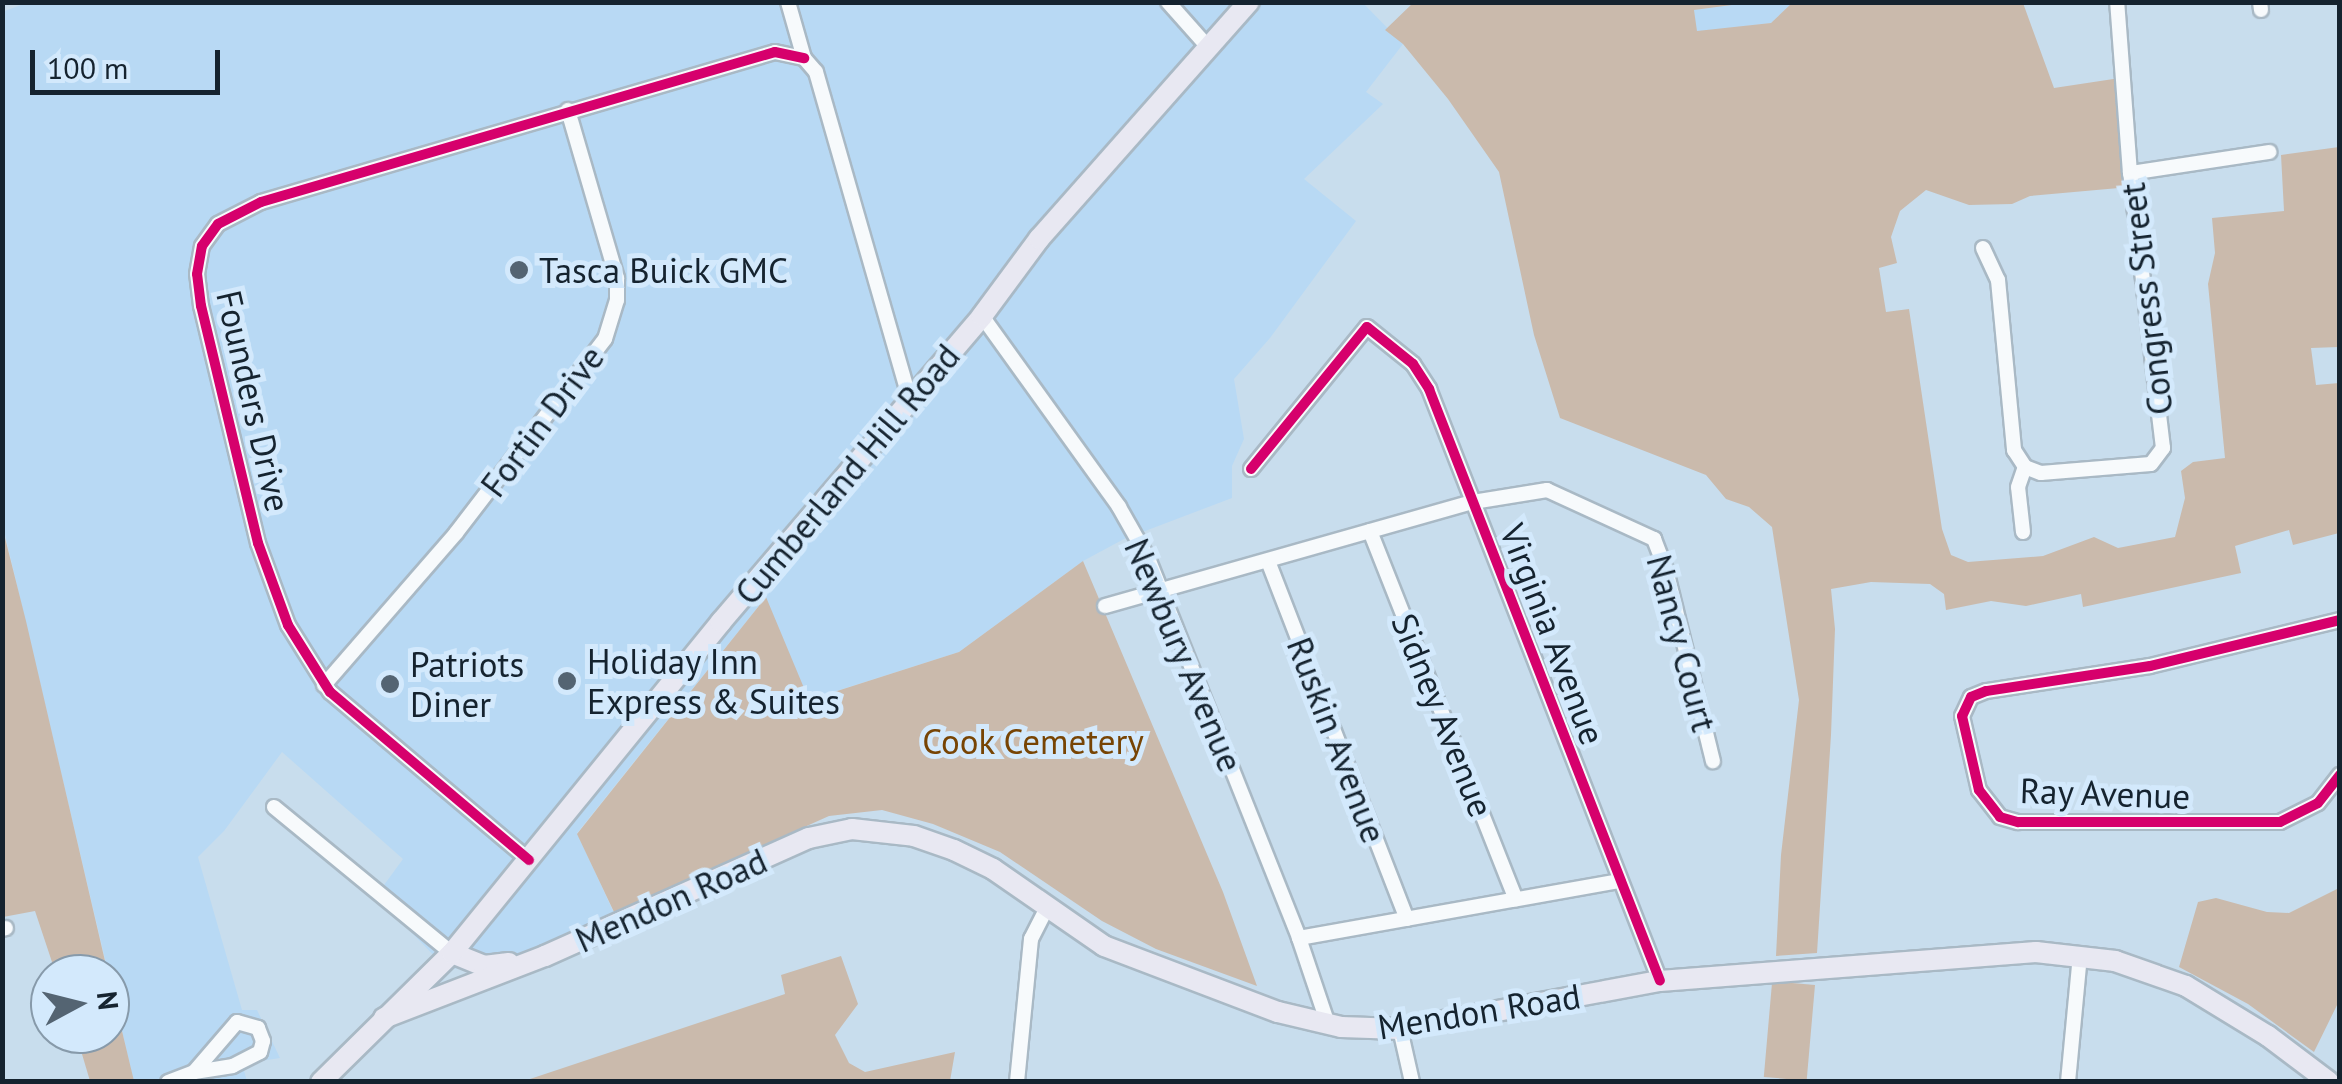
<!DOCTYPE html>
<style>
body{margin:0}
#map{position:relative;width:2342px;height:1084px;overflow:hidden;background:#c8dded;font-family:"PT Sans",sans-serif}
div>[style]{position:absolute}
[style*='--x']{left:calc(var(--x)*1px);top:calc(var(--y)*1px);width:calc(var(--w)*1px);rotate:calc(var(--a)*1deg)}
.built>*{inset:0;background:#b8d9f4}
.green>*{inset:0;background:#cabaac;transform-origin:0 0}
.roads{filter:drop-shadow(2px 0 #a9b9c5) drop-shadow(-2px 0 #a9b9c5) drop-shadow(0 2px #a9b9c5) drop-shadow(0 -2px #a9b9c5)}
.street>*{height:14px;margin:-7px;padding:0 7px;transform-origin:7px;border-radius:7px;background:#f7fafc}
.primary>*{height:20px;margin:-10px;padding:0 10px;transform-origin:10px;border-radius:10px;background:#e8e8f2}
.cycleway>*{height:10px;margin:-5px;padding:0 5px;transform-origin:5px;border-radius:5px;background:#d6006c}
.dots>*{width:28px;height:28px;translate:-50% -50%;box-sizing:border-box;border:5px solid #d3e9fc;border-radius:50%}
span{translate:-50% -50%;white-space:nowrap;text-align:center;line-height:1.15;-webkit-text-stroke:10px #d3e9fc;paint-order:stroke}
.poi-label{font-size:35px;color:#15232f}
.left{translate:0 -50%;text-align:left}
.street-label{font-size:35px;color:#15232f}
.park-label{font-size:35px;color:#774404}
.frame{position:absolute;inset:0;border:5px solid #15232f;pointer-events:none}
.north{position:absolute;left:30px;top:954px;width:100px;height:100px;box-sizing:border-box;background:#d3e9fc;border:2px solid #879aaa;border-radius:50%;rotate:83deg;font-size:28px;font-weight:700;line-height:40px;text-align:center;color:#15232f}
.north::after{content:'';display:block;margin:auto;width:35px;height:45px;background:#546472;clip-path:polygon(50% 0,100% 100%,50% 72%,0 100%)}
.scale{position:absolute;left:30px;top:50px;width:190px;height:45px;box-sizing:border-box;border:5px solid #15232f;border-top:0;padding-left:12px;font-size:30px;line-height:35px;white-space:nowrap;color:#15232f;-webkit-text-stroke:8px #d3e9fc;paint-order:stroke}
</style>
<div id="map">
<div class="built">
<i style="clip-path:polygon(29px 2px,1362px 2px,1403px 44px,1366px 92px,1383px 104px,1304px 179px,1356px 221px,1270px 338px,1234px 379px,1244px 439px,1232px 466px,1232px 498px,1124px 539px,1083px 561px,959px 652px,808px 700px,765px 598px,577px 833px,618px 922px,513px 966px,447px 969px,376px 896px,403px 859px,282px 752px,224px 831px,198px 857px,242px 1010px,257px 1010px,280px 1058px,242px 1064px,247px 1081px,134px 1082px,3px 526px,2px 12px)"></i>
<i style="clip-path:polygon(1747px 3px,1792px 3px,1771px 23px,1696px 32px,1694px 10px)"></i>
</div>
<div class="green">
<i style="clip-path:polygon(1414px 2px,1747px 3px,1694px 10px,1697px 31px,1771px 23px,1792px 3px,2023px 3px,2054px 88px,2120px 78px,2130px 187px,2030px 196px,2012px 204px,1969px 205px,1926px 190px,1900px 211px,1891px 237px,1897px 263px,1879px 268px,1886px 312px,1909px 309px,1942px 529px,1951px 555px,1968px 562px,2043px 556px,2094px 537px,2118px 548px,2175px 537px,2185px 498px,2181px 471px,2193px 462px,2225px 458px,2208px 284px,2215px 253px,2212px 218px,2284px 211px,2281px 155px,2339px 147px,2339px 347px,2311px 348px,2316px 385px,2339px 383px,2339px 533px,2293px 545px,2289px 530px,2235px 546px,2241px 573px,2083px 607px,2081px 594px,2026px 606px,1991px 601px,1946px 610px,1944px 594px,1930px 584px,1871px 582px,1831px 589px,1835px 629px,1831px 735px,1817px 953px,1776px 956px,1781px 855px,1799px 700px,1772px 527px,1749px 507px,1726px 499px,1706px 475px,1560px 418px,1534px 335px,1499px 172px,1448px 99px,1403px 44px,1385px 30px)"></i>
<i style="clip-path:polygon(2px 526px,26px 621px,108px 974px,56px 974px,35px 911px,3px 917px)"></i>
<i style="clip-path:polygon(1083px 561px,1223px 892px,1257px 986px,1156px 949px,1102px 921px,1000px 852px,933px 824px,882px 810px,829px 816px,614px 912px,577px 834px,766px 597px,809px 700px,959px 652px)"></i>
<i style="clip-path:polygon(2339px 888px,2339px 1001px,2314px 1052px,2248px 1004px,2179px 967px,2198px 902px,2216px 898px,2267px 912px,2289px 913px)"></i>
<i style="clip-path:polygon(841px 956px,858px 1004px,835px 1035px,849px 1063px,865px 1072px,955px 1052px,950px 1081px,524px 1081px,785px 994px,781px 975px)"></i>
<i style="clip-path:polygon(110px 981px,134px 1081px,90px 1081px,76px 1034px,110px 1034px)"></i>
<i style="left:1815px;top:985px;width:96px;height:43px;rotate:95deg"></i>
</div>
<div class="roads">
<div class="street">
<i style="--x:788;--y:2;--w:58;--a:74.1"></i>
<i style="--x:804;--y:58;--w:18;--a:49"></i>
<i style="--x:816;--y:72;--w:338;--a:74"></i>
<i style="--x:1168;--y:2;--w:60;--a:48.4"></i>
<i style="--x:2260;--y:2;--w:8;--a:83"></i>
<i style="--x:2130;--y:173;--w:141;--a:-8.6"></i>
<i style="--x:1983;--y:248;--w:35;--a:65"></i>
<i style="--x:1998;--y:280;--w:171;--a:84.6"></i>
<i style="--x:2014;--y:450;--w:20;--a:57"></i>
<i style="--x:2025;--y:467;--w:17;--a:21"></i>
<i style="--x:2041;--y:473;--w:110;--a:-4.7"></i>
<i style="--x:2151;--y:464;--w:20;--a:-53"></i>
<i style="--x:2163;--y:448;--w:277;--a:-96.8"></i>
<i style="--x:2130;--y:173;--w:171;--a:-94.3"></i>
<i style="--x:982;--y:316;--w:235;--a:54.3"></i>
<i style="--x:1119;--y:507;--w:59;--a:60.4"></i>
<i style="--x:1148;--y:558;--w:409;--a:68.3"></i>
<i style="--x:1299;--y:938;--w:91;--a:71.4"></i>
<i style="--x:1251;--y:469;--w:183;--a:-50.8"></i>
<i style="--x:1367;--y:327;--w:59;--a:38.8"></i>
<i style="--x:1413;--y:364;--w:30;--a:57"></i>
<i style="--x:1429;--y:389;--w:635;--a:68.68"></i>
<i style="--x:1370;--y:531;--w:396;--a:68.4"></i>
<i style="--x:2023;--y:532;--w:45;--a:-96.3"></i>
<i style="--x:2018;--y:487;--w:21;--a:-71"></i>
<i style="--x:1268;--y:561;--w:384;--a:68.8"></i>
<i style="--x:1105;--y:606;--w:382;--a:-15.8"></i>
<i style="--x:1473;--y:502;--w:75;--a:-9.2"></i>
<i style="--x:1547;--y:490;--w:118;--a:24.6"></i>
<i style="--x:1654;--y:539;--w:33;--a:69"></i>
<i style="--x:1666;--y:570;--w:197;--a:76.2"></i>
<i style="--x:2340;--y:620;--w:195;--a:166.4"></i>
<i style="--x:2150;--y:666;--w:166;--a:171.3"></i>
<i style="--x:1986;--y:691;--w:16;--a:158"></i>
<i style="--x:1971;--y:697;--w:21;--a:115"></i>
<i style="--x:1962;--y:716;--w:76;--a:77.1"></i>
<i style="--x:1979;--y:790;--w:34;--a:52"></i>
<i style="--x:2000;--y:817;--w:19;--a:16"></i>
<i style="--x:2018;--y:822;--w:262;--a:0"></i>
<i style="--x:2280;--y:822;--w:42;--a:-26.6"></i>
<i style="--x:2318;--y:803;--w:36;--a:-52"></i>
<i style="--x:324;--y:685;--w:201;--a:-49"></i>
<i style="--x:456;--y:533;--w:245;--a:-52.5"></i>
<i style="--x:605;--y:339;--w:41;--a:-72.9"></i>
<i style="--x:617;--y:300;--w:22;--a:-90"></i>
<i style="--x:617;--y:278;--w:175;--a:-106.3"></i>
<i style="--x:274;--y:807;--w:230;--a:39.4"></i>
<i style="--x:529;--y:860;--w:260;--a:-139.8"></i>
<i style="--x:330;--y:692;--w:79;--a:-122.1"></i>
<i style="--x:288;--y:625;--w:87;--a:-110.1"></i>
<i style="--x:258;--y:543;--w:244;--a:-103.5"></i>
<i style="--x:201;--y:306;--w:32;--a:-97"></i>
<i style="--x:197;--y:274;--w:28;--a:-80"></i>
<i style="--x:202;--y:246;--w:27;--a:-54"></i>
<i style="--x:218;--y:224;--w:48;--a:-27.1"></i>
<i style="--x:261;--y:202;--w:535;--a:-16.27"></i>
<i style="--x:775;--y:52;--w:30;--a:12"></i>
<i style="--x:2;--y:929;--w:4;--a:-14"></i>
<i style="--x:1299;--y:938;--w:326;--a:-10.1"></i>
<i style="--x:237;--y:1022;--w:22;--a:16"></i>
<i style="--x:258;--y:1028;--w:14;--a:69"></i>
<i style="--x:263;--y:1041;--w:11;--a:105"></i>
<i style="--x:260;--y:1052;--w:30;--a:153"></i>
<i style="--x:233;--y:1066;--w:39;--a:171"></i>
<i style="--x:194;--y:1072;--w:66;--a:-49.3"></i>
<i style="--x:1400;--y:1029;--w:54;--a:77.2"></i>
<i style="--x:168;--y:1082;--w:28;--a:-21"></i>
<i style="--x:1017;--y:1082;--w:144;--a:-84.4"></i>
<i style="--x:1031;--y:939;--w:38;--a:-63"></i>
<i style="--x:2068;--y:1082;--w:127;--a:-84.6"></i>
</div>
<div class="primary">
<i style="--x:452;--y:953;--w:35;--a:22"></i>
<i style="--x:484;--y:966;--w:25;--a:-7"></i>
<i style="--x:384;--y:1018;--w:173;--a:-21.1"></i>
<i style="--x:545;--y:956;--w:289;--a:-24.1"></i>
<i style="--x:809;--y:838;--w:44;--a:-11.8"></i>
<i style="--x:852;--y:829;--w:62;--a:6.4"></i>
<i style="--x:914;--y:836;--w:42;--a:19.3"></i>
<i style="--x:954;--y:850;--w:43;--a:26"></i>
<i style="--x:993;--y:869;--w:135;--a:34.7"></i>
<i style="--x:1104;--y:946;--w:186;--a:20.8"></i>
<i style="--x:1278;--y:1012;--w:65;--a:13.4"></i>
<i style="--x:1341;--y:1027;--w:59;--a:1.9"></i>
<i style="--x:1400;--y:1029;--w:264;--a:-10.5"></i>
<i style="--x:1660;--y:981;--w:377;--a:-4.4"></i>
<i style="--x:2036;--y:952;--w:80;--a:6.5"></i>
<i style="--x:2115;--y:961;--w:75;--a:19.4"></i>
<i style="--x:2186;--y:986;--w:96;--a:31.4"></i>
<i style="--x:2268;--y:1036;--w:76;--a:37"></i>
<i style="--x:321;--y:1082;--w:184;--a:-44.6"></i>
<i style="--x:452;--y:953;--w:427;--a:-50.9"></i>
<i style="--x:721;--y:622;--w:402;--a:-49.5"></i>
<i style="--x:982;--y:316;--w:96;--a:-53.5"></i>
<i style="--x:1039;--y:239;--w:317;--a:-48.5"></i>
</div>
</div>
<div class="cycleway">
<i style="--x:1251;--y:469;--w:183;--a:-50.8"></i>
<i style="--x:1367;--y:327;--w:59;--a:38.8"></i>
<i style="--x:1413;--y:364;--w:30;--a:57"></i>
<i style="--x:1429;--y:389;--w:635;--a:68.68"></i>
<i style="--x:2340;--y:620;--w:195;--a:166.4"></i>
<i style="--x:2150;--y:666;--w:166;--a:171.3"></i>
<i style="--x:1986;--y:691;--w:16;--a:158"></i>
<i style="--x:1971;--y:697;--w:21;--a:115"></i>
<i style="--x:1962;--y:716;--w:76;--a:77.1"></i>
<i style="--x:1979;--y:790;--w:34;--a:52"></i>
<i style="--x:2000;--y:817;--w:19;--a:16"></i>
<i style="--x:2018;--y:822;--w:262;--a:0"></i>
<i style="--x:2280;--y:822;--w:42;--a:-26.6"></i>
<i style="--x:2318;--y:803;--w:36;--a:-52"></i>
<i style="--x:529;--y:860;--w:260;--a:-139.8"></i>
<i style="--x:330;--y:692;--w:79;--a:-122.1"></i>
<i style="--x:288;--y:625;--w:87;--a:-110.1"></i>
<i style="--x:258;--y:543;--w:244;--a:-103.5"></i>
<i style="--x:201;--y:306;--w:32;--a:-97"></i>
<i style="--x:197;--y:274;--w:28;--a:-80"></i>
<i style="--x:202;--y:246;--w:27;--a:-54"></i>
<i style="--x:218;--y:224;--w:48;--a:-27.1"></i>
<i style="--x:261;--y:202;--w:535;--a:-16.27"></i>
<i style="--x:775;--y:52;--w:30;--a:12"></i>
</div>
<div class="dots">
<i style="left:519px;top:270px;background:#546472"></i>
<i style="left:567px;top:681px;background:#546472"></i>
<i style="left:390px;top:684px;background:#546472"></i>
</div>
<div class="poi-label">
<span class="left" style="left:539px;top:270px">Tasca Buick GMC</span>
<span class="left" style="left:587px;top:681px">Holiday Inn<br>Express &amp; Suites</span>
<span class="left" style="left:410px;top:684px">Patriots<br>Diner</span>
</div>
<div class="street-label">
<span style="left:2146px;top:299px;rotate:-97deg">Congress Street</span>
<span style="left:254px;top:401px;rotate:77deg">Founders Drive</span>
<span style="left:542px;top:421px;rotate:-53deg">Fortin Drive</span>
<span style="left:847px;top:474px;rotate:-50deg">Cumberland Hill Road</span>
<span style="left:1553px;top:634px;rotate:69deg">Virginia Avenue</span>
<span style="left:1682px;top:643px;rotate:75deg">Nancy Court</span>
<span style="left:1184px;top:655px;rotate:67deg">Newbury Avenue</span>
<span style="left:1443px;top:715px;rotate:68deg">Sidney Avenue</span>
<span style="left:1337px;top:740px;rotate:69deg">Ruskin Avenue</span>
<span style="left:2105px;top:793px;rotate:2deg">Ray Avenue</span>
<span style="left:671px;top:900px;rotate:-24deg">Mendon Road</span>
<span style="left:1479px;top:1011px;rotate:-9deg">Mendon Road</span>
</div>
<div class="park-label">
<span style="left:1033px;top:741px">Cook Cemetery</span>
</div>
<div class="frame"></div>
<div class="north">N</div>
<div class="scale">100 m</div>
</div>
